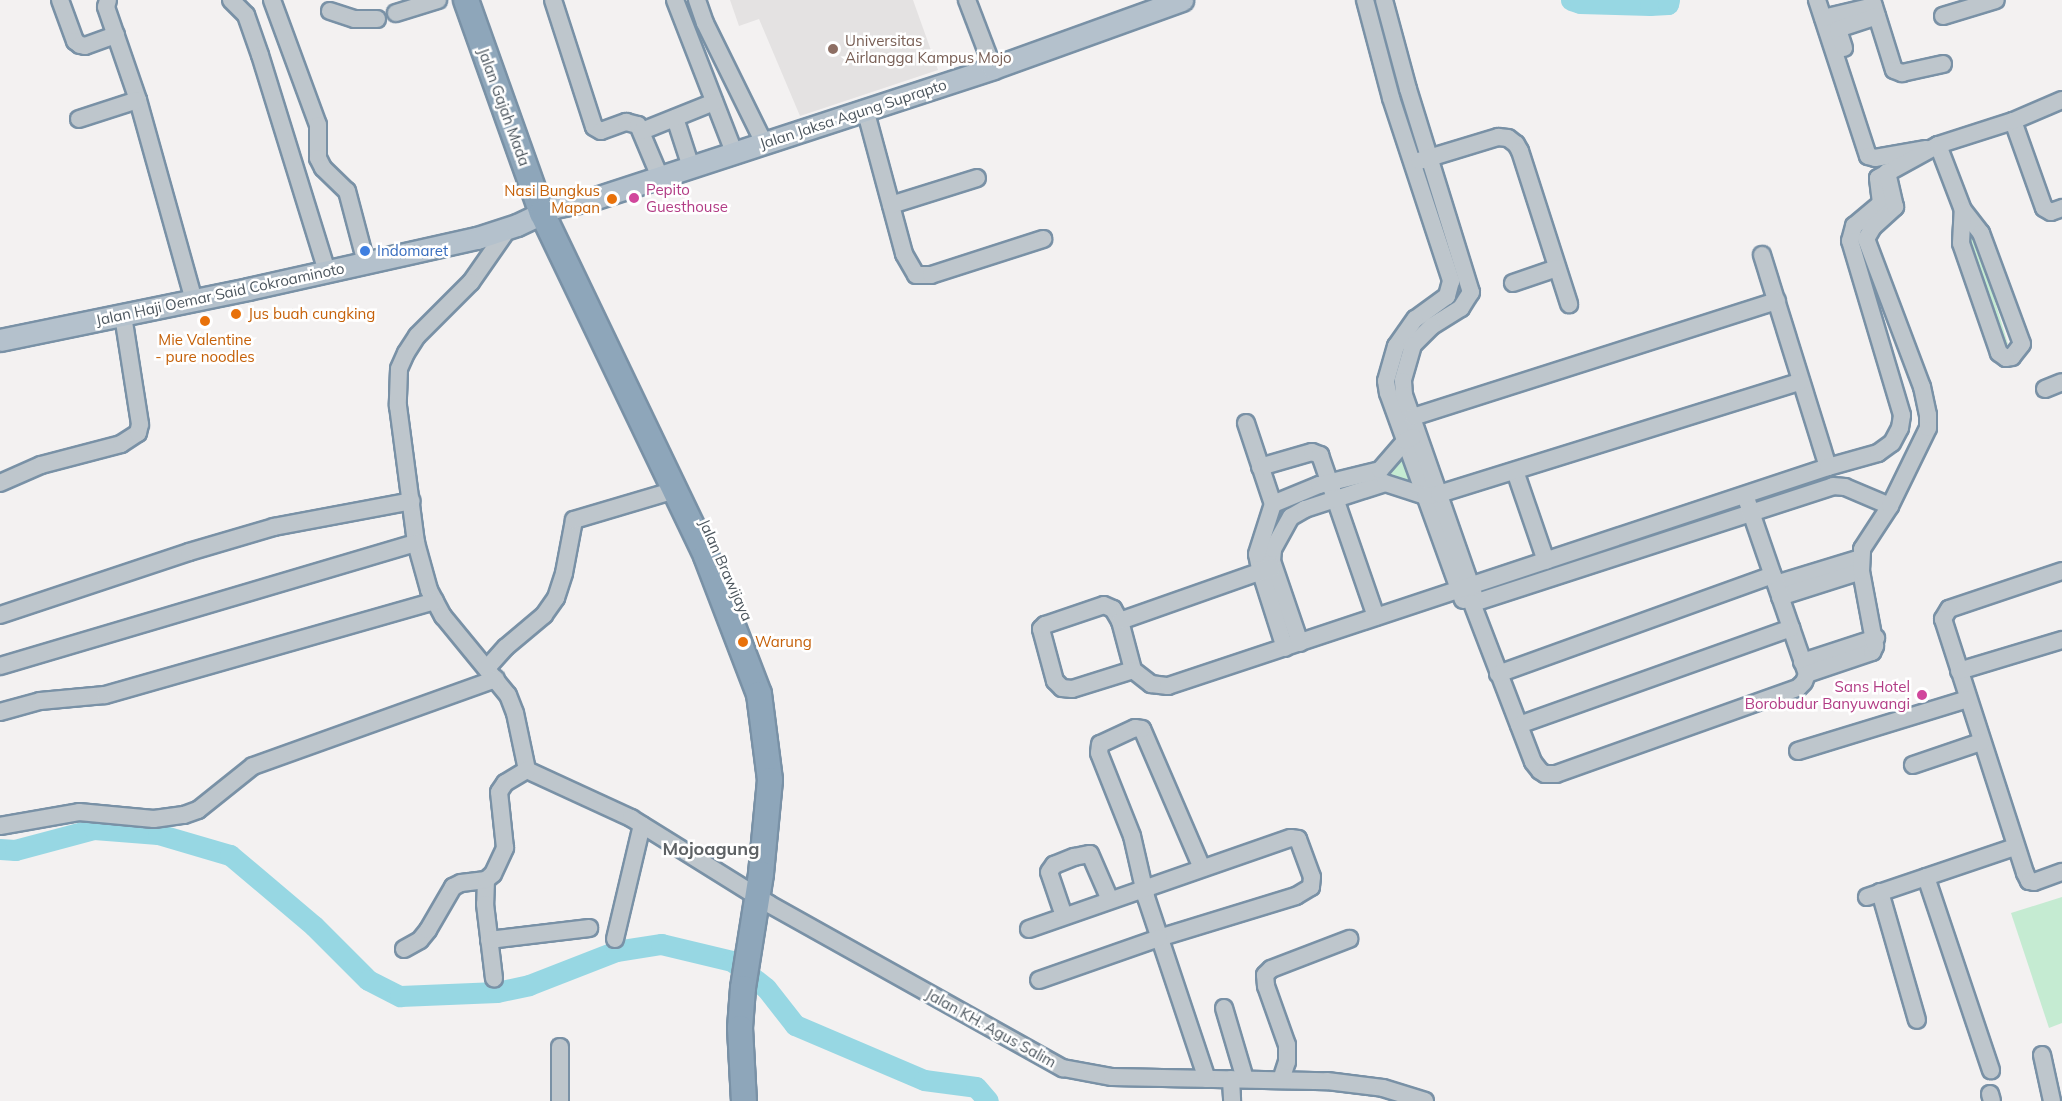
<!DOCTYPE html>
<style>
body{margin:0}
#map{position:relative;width:2062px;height:1101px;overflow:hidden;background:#f3f1f1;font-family:Mulish,sans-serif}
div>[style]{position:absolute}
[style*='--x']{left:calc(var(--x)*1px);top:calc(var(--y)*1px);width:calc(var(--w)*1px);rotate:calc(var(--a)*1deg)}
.education>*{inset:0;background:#e4e2e2}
.green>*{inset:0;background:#c5ebd2;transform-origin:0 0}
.river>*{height:21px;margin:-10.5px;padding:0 10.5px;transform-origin:10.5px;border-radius:10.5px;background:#97d7e3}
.roads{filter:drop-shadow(2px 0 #7991a6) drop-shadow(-2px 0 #7991a6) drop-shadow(0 2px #7991a6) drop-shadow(0 -2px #7991a6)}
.minor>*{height:16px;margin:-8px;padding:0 8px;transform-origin:8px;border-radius:8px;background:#bec6cc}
.major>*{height:21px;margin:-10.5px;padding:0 10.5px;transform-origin:10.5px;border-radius:10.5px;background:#b4c1cc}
.highway>*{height:24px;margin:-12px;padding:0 12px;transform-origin:12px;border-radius:12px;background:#8ea6ba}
.dots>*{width:16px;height:16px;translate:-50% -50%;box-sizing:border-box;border:3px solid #fff;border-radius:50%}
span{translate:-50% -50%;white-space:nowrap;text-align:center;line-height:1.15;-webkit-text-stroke:5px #fff;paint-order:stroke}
.education-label{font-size:15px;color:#785e54}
.left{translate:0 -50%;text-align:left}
.street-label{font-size:15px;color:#4b555d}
.hotel-label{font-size:15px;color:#b23c85}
.right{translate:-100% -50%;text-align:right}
.food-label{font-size:15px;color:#c56008}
.shop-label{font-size:15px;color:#366cbe}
.quarter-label{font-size:18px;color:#5e6265;font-weight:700}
</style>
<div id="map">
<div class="education">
<i style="clip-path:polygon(730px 0,913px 0,938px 70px,800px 116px,759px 19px,739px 26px)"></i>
</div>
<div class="green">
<i style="left:1975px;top:236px;width:113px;height:10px;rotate:73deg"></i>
<i style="clip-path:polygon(1400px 452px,1411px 486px,1389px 474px)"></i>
<i style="clip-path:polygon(2062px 897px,2062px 1023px,2049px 1028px,2011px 913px)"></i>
</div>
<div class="river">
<i style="--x:1571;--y:0;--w:9;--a:18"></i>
<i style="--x:1580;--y:3;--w:70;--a:1.6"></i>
<i style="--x:1650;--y:5;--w:18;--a:-3"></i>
<i style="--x:1668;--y:4;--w:4;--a:-76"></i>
<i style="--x:0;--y:849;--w:15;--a:4"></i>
<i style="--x:15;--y:850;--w:82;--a:-14.9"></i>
<i style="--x:94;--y:829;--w:64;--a:4.5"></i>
<i style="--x:158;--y:834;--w:75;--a:16.3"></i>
<i style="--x:230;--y:855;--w:110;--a:40.2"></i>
<i style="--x:314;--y:926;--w:76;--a:45"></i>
<i style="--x:368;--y:980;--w:36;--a:27"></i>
<i style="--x:400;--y:996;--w:97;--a:-2.4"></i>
<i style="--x:497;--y:992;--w:33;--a:-12"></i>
<i style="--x:529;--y:985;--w:93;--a:-21.3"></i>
<i style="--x:616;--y:951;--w:46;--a:-8.8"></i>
<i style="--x:661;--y:944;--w:73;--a:13.5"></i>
<i style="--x:732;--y:961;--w:43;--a:38.5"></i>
<i style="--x:766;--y:988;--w:47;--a:51.9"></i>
<i style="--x:795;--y:1025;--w:140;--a:23.1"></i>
<i style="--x:924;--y:1080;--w:52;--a:7.7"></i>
<i style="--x:976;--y:1087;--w:18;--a:49"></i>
</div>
<div class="roads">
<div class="minor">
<i style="--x:60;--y:0;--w:44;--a:69.9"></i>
<i style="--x:75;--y:41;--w:6;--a:39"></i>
<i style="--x:80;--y:45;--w:5;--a:11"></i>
<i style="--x:85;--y:46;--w:33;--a:-20"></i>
<i style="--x:108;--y:0;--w:7;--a:106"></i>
<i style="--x:106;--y:7;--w:98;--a:71"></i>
<i style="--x:138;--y:100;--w:208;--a:74.4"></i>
<i style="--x:231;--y:0;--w:21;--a:45"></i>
<i style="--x:246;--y:15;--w:42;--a:70.7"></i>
<i style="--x:260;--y:55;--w:227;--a:72.8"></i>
<i style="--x:272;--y:0;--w:133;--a:69.8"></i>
<i style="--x:318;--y:125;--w:33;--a:90"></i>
<i style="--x:318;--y:158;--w:11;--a:63"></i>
<i style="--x:323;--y:168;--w:33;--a:44"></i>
<i style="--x:347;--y:191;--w:74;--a:75.2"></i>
<i style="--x:553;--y:0;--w:133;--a:72.1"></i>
<i style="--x:594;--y:127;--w:8;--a:30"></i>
<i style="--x:601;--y:131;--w:27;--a:-20"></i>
<i style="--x:626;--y:122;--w:12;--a:14"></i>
<i style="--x:638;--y:125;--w:56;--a:67.1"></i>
<i style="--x:675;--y:0;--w:163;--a:68.8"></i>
<i style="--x:697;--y:0;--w:24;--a:71"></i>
<i style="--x:705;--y:23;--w:134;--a:63.8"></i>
<i style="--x:967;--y:0;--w:73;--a:69.1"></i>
<i style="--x:1365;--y:0;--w:101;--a:75.1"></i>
<i style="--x:1391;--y:98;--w:193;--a:71.8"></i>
<i style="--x:1451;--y:281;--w:16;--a:105"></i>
<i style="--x:1447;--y:296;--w:39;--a:144"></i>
<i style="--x:1415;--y:319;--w:33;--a:125"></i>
<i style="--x:1396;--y:346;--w:36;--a:106"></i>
<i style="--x:1386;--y:381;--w:12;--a:81"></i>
<i style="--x:1388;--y:393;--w:220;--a:70.1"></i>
<i style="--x:1384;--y:0;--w:92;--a:74.9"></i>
<i style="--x:1408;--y:89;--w:213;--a:72.8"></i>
<i style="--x:1471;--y:292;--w:19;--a:122"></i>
<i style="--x:1461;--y:308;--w:34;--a:148"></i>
<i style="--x:1432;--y:326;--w:27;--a:135"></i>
<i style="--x:1413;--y:345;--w:37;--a:106"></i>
<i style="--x:1403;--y:381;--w:14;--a:86"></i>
<i style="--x:1404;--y:395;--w:212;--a:70.7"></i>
<i style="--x:1817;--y:0;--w:164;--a:71.9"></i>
<i style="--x:1868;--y:156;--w:7;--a:16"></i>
<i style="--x:1875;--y:158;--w:52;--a:-10"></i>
<i style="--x:1872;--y:0;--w:73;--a:72.6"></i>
<i style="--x:1894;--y:70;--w:9;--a:21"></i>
<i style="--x:1902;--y:73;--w:42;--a:-12.4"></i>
<i style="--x:330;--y:11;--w:26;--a:18"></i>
<i style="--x:355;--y:19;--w:22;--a:0"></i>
<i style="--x:396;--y:13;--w:44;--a:-17.2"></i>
<i style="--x:1943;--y:16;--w:55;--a:-16.8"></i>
<i style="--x:1823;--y:18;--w:52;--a:-13.2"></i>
<i style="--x:1844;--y:48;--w:20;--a:-108"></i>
<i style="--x:1838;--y:29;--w:41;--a:-18.4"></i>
<i style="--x:865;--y:109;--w:150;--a:74.9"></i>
<i style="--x:904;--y:254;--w:24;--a:60"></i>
<i style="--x:916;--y:275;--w:15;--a:0"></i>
<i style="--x:931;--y:275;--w:118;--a:-17.8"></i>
<i style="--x:675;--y:118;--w:52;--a:71.9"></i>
<i style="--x:79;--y:119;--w:62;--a:-17.9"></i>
<i style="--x:2013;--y:121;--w:92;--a:70.4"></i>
<i style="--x:2044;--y:208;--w:8;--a:30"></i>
<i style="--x:2051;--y:212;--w:12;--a:-20"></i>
<i style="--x:642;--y:131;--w:78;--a:-21.9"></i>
<i style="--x:1938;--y:145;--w:70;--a:69"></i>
<i style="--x:1419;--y:161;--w:83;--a:-16.9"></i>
<i style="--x:1498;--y:137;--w:10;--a:6"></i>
<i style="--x:1508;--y:138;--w:10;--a:37"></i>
<i style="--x:1516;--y:144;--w:8;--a:60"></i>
<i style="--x:1520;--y:151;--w:161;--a:72.2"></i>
<i style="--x:891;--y:205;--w:90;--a:-17.4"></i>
<i style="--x:1963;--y:210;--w:29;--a:52"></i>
<i style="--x:1981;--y:233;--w:118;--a:69.7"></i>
<i style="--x:2022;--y:344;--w:16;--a:128"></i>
<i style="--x:2012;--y:357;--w:6;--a:171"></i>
<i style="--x:2006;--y:358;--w:9;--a:-144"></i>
<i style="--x:1999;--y:353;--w:116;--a:-109.1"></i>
<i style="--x:1961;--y:243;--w:33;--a:-87"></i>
<i style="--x:508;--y:229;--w:65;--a:124.9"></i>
<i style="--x:471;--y:282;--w:76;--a:135"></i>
<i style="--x:417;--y:336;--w:20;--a:123"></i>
<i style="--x:406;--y:353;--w:17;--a:114"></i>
<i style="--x:399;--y:369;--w:37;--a:92"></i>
<i style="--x:398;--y:406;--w:138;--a:82.5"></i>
<i style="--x:416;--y:543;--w:49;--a:74.5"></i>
<i style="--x:429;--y:590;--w:30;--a:62"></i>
<i style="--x:443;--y:616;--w:102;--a:50.6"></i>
<i style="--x:508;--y:695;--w:19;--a:69"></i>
<i style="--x:515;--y:713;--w:58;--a:78.1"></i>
<i style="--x:527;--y:770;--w:115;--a:24.8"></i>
<i style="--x:631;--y:818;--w:163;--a:31.9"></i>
<i style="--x:769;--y:904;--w:337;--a:29.2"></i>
<i style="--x:1063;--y:1068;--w:50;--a:10.4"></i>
<i style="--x:1112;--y:1077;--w:215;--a:1.1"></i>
<i style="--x:1327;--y:1081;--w:56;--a:7.1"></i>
<i style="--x:1383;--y:1088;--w:44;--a:17.2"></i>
<i style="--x:1762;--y:255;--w:222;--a:72.7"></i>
<i style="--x:1513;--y:283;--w:46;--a:-18.8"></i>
<i style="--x:2045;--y:389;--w:18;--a:-22"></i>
<i style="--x:1413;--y:417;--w:382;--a:-17.7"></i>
<i style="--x:1246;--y:423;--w:85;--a:71.6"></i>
<i style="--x:1260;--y:467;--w:54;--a:-16.1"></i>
<i style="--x:1312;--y:452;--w:9;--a:21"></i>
<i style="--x:1320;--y:455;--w:171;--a:70.9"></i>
<i style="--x:1515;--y:471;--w:95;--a:71"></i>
<i style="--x:0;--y:483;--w:45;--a:-23.7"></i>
<i style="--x:41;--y:465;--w:83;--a:-14.7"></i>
<i style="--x:121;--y:444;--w:20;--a:-33"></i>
<i style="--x:138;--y:433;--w:9;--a:-77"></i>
<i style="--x:140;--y:424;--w:109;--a:-98.9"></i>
<i style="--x:2062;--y:571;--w:119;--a:161.4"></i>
<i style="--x:1949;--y:609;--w:12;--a:121"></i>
<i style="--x:1943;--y:619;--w:267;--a:72.1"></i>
<i style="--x:2025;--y:873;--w:9;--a:63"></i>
<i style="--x:2029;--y:881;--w:5;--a:11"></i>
<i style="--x:2034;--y:882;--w:30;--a:-20"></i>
<i style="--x:1776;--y:584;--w:89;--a:-17"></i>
<i style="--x:1780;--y:597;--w:85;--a:-17.8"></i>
<i style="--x:1477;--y:602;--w:374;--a:-18"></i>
<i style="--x:1833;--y:486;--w:12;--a:5"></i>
<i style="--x:1845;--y:487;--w:49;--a:22.9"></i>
<i style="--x:1472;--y:603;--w:170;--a:69"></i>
<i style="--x:1533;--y:762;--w:11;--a:52"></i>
<i style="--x:1540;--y:771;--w:6;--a:31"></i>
<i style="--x:1545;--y:774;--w:11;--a:0"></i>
<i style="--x:1556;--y:774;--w:257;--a:-19.6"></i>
<i style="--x:1798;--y:688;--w:8;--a:-45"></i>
<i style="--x:1804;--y:682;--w:9;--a:-69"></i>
<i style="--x:1807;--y:674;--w:189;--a:-109.1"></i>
<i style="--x:0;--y:615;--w:199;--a:-18.4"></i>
<i style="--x:189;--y:552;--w:89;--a:-16.4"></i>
<i style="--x:274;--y:527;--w:140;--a:-10.7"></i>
<i style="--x:1120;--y:621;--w:51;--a:75.1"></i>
<i style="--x:1133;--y:670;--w:23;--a:38"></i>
<i style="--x:1151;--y:684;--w:17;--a:7"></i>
<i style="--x:1168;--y:686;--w:695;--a:-18.36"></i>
<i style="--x:1828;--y:467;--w:52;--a:-15.6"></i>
<i style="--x:1878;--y:453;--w:17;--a:-36"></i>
<i style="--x:1892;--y:443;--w:17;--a:-62"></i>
<i style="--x:1900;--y:428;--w:13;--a:-81"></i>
<i style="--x:1902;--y:415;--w:182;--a:-106.6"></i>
<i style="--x:1850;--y:241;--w:16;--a:-75"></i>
<i style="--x:1854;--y:226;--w:35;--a:-40"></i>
<i style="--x:1881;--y:203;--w:25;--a:-97"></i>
<i style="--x:1878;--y:178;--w:68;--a:-28.8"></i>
<i style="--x:1938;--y:145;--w:79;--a:-17.7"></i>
<i style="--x:2013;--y:121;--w:53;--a:-23.2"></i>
<i style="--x:1300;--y:643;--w:87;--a:-108.9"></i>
<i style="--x:1272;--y:561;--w:12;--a:-85"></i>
<i style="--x:1273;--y:549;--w:37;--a:-61"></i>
<i style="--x:1291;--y:517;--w:16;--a:-30"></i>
<i style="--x:1305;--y:509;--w:84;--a:-18"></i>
<i style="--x:1385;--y:483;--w:42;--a:18"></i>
<i style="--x:1425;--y:496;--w:14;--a:-8"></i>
<i style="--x:1439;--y:494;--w:379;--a:-17.3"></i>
<i style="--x:1285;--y:648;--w:79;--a:-107.7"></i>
<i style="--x:1261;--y:573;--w:19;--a:-102"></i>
<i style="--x:1257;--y:554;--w:52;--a:-72.3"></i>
<i style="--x:1273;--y:504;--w:50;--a:-22.4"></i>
<i style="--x:1319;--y:485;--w:63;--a:-13.8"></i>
<i style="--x:1380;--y:470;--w:38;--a:-49"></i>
<i style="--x:1405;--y:441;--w:9;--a:-27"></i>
<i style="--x:1802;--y:662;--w:78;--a:-18"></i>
<i style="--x:0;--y:666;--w:434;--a:-16.5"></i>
<i style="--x:487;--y:668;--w:28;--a:-48"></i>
<i style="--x:506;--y:647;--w:50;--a:-40.1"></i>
<i style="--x:544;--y:615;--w:21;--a:-55"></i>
<i style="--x:556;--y:598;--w:26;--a:-72"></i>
<i style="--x:564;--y:573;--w:54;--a:-79.3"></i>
<i style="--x:574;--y:520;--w:105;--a:-16.5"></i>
<i style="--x:1133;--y:670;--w:64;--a:162.7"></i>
<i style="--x:1072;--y:689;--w:10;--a:-174"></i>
<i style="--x:1062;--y:688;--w:10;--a:-135"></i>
<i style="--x:1055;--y:681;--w:54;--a:-105.1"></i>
<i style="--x:1041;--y:629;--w:6;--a:-45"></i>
<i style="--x:1045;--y:625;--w:62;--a:-18.7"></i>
<i style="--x:1104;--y:605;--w:10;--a:24"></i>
<i style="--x:1113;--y:609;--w:14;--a:60"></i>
<i style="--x:1120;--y:621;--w:162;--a:-19.4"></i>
<i style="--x:1959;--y:671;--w:108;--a:-16.8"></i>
<i style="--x:1498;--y:674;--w:292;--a:-19.8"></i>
<i style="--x:1807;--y:674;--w:69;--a:-18.7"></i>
<i style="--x:1872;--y:652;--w:7;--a:-63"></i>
<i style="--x:1875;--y:646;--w:76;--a:-100.6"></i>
<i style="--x:1861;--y:571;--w:22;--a:-87"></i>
<i style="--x:1862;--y:549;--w:51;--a:-56.9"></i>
<i style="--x:1890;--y:506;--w:87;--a:-64"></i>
<i style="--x:1928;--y:428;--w:13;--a:-90"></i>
<i style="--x:1928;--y:415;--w:29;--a:-102"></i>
<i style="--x:1922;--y:387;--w:158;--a:-110.7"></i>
<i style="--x:1866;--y:239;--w:14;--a:-60"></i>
<i style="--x:1873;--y:227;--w:30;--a:-42"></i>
<i style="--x:1895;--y:207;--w:36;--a:-103"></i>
<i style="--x:0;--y:712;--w:41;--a:-15.4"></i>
<i style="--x:40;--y:701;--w:65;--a:-5.3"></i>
<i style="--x:105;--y:695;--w:343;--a:-15.9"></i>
<i style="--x:1519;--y:725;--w:289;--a:-19.6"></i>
<i style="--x:1798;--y:751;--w:178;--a:-17"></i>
<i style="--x:1913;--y:765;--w:72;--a:-18.7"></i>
<i style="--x:0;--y:826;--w:80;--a:-10"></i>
<i style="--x:79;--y:812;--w:75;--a:5.3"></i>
<i style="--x:154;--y:819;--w:30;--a:-8"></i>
<i style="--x:184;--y:815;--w:15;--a:-20"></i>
<i style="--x:198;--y:810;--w:70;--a:-38.7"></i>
<i style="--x:253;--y:766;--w:258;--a:-19.7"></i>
<i style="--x:1202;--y:868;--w:151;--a:-113.3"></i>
<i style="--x:1142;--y:729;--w:7;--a:-172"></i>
<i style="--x:1135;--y:728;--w:38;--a:155"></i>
<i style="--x:1100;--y:744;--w:9;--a:96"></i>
<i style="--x:1099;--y:753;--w:89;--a:68.3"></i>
<i style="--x:1132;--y:836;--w:63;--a:77.1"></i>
<i style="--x:1146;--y:897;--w:192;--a:71.5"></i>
<i style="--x:1926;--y:877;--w:204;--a:71.4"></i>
<i style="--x:486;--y:880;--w:24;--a:92"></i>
<i style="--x:485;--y:904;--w:75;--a:83.1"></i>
<i style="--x:1880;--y:892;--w:133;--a:73.9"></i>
<i style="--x:1867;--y:897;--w:156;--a:-18.7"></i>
<i style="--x:1064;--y:916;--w:46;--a:-108.8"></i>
<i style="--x:1049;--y:872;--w:9;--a:-54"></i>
<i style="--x:1054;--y:865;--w:22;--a:-22"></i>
<i style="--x:1074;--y:857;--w:16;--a:-11"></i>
<i style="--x:1090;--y:854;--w:50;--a:66.5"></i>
<i style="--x:1029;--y:929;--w:277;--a:-19.2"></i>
<i style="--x:1291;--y:838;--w:7;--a:8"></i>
<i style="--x:1298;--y:839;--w:40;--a:69.8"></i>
<i style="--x:1312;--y:877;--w:10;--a:96"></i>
<i style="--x:1311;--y:887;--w:17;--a:149"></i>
<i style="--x:1296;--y:896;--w:143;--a:163"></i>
<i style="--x:1159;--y:938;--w:127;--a:160.7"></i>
<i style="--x:615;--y:939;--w:117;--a:-76.7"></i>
<i style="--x:489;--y:940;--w:101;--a:-6.8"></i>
<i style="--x:404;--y:949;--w:18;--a:-29"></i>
<i style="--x:420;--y:940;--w:13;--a:-51"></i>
<i style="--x:428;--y:930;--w:50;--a:-59.8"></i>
<i style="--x:453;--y:887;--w:9;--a:-27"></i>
<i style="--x:461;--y:883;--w:25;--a:-7"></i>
<i style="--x:486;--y:880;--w:9;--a:-41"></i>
<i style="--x:493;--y:874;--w:29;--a:-65"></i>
<i style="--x:505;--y:848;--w:56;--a:-96.1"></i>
<i style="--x:499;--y:792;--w:11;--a:-56"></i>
<i style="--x:505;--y:783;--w:26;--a:-31"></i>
<i style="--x:1224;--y:1008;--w:74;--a:73.5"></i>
<i style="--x:2042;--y:1055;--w:47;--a:77.7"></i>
<i style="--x:1231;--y:1079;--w:22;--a:87"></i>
<i style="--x:1281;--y:1080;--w:19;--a:-72"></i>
<i style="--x:1287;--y:1062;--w:17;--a:-90"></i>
<i style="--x:1287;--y:1045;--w:63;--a:-109.6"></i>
<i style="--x:1266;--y:986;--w:11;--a:-95"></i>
<i style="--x:1265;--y:975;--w:8;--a:-45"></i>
<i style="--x:1271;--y:969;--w:84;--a:-21"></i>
<i style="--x:1990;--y:1094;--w:7;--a:74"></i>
<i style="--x:560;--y:1101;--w:54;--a:-90"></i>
</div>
<div class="major">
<i style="--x:0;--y:340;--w:253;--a:-11.6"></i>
<i style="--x:248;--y:289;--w:235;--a:-12.6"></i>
<i style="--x:477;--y:238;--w:42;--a:-18"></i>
<i style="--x:517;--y:225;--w:42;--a:-25.3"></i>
<i style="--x:555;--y:207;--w:39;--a:-12"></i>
<i style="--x:593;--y:199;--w:421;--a:-18.1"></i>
<i style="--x:993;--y:68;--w:201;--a:-19.8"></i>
</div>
<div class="highway">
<i style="--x:466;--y:0;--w:226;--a:70.4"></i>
<i style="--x:542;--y:213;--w:380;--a:64.4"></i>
<i style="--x:706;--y:556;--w:148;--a:69"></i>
<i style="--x:759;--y:694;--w:87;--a:82.7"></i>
<i style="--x:770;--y:780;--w:94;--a:95.5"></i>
<i style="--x:761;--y:874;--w:115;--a:99"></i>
<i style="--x:743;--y:988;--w:40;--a:94.3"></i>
<i style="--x:740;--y:1028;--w:73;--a:86.9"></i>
</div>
</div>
<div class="dots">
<i style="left:833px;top:49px;background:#8d6e63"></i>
<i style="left:634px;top:198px;background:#d1479c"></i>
<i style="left:612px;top:199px;background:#e8710a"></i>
<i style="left:365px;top:251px;background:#3f7fe0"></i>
<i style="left:236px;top:314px;background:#e8710a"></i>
<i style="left:205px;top:321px;background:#e8710a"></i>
<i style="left:743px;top:642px;background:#e8710a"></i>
<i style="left:1922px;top:695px;background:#d1479c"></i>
</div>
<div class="education-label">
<span class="left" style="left:845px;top:49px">Universitas<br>Airlangga Kampus Mojo</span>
</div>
<div class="street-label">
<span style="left:504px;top:107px;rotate:70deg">Jalan Gajah Mada</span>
<span style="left:853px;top:114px;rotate:-18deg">Jalan Jaksa Agung Suprapto</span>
<span style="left:220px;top:294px;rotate:-12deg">Jalan Haji Oemar Said Cokroaminoto</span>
<span style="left:726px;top:570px;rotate:66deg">Jalan Brawijaya</span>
<span style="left:991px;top:1028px;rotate:29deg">Jalan KH. Agus Salim</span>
</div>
<div class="hotel-label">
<span class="left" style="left:646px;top:198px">Pepito<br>Guesthouse</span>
<span class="right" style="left:1910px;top:695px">Sans Hotel<br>Borobudur Banyuwangi</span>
</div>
<div class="food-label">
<span class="right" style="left:600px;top:199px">Nasi Bungkus<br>Mapan</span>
<span class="left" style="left:248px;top:314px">Jus buah cungking</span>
<span style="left:205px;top:348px">Mie Valentine<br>- pure noodles</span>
<span class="left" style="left:755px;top:642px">Warung</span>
</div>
<div class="shop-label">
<span class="left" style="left:377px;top:251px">Indomaret</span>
</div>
<div class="quarter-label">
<span style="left:711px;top:849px">Mojoagung</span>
</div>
</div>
